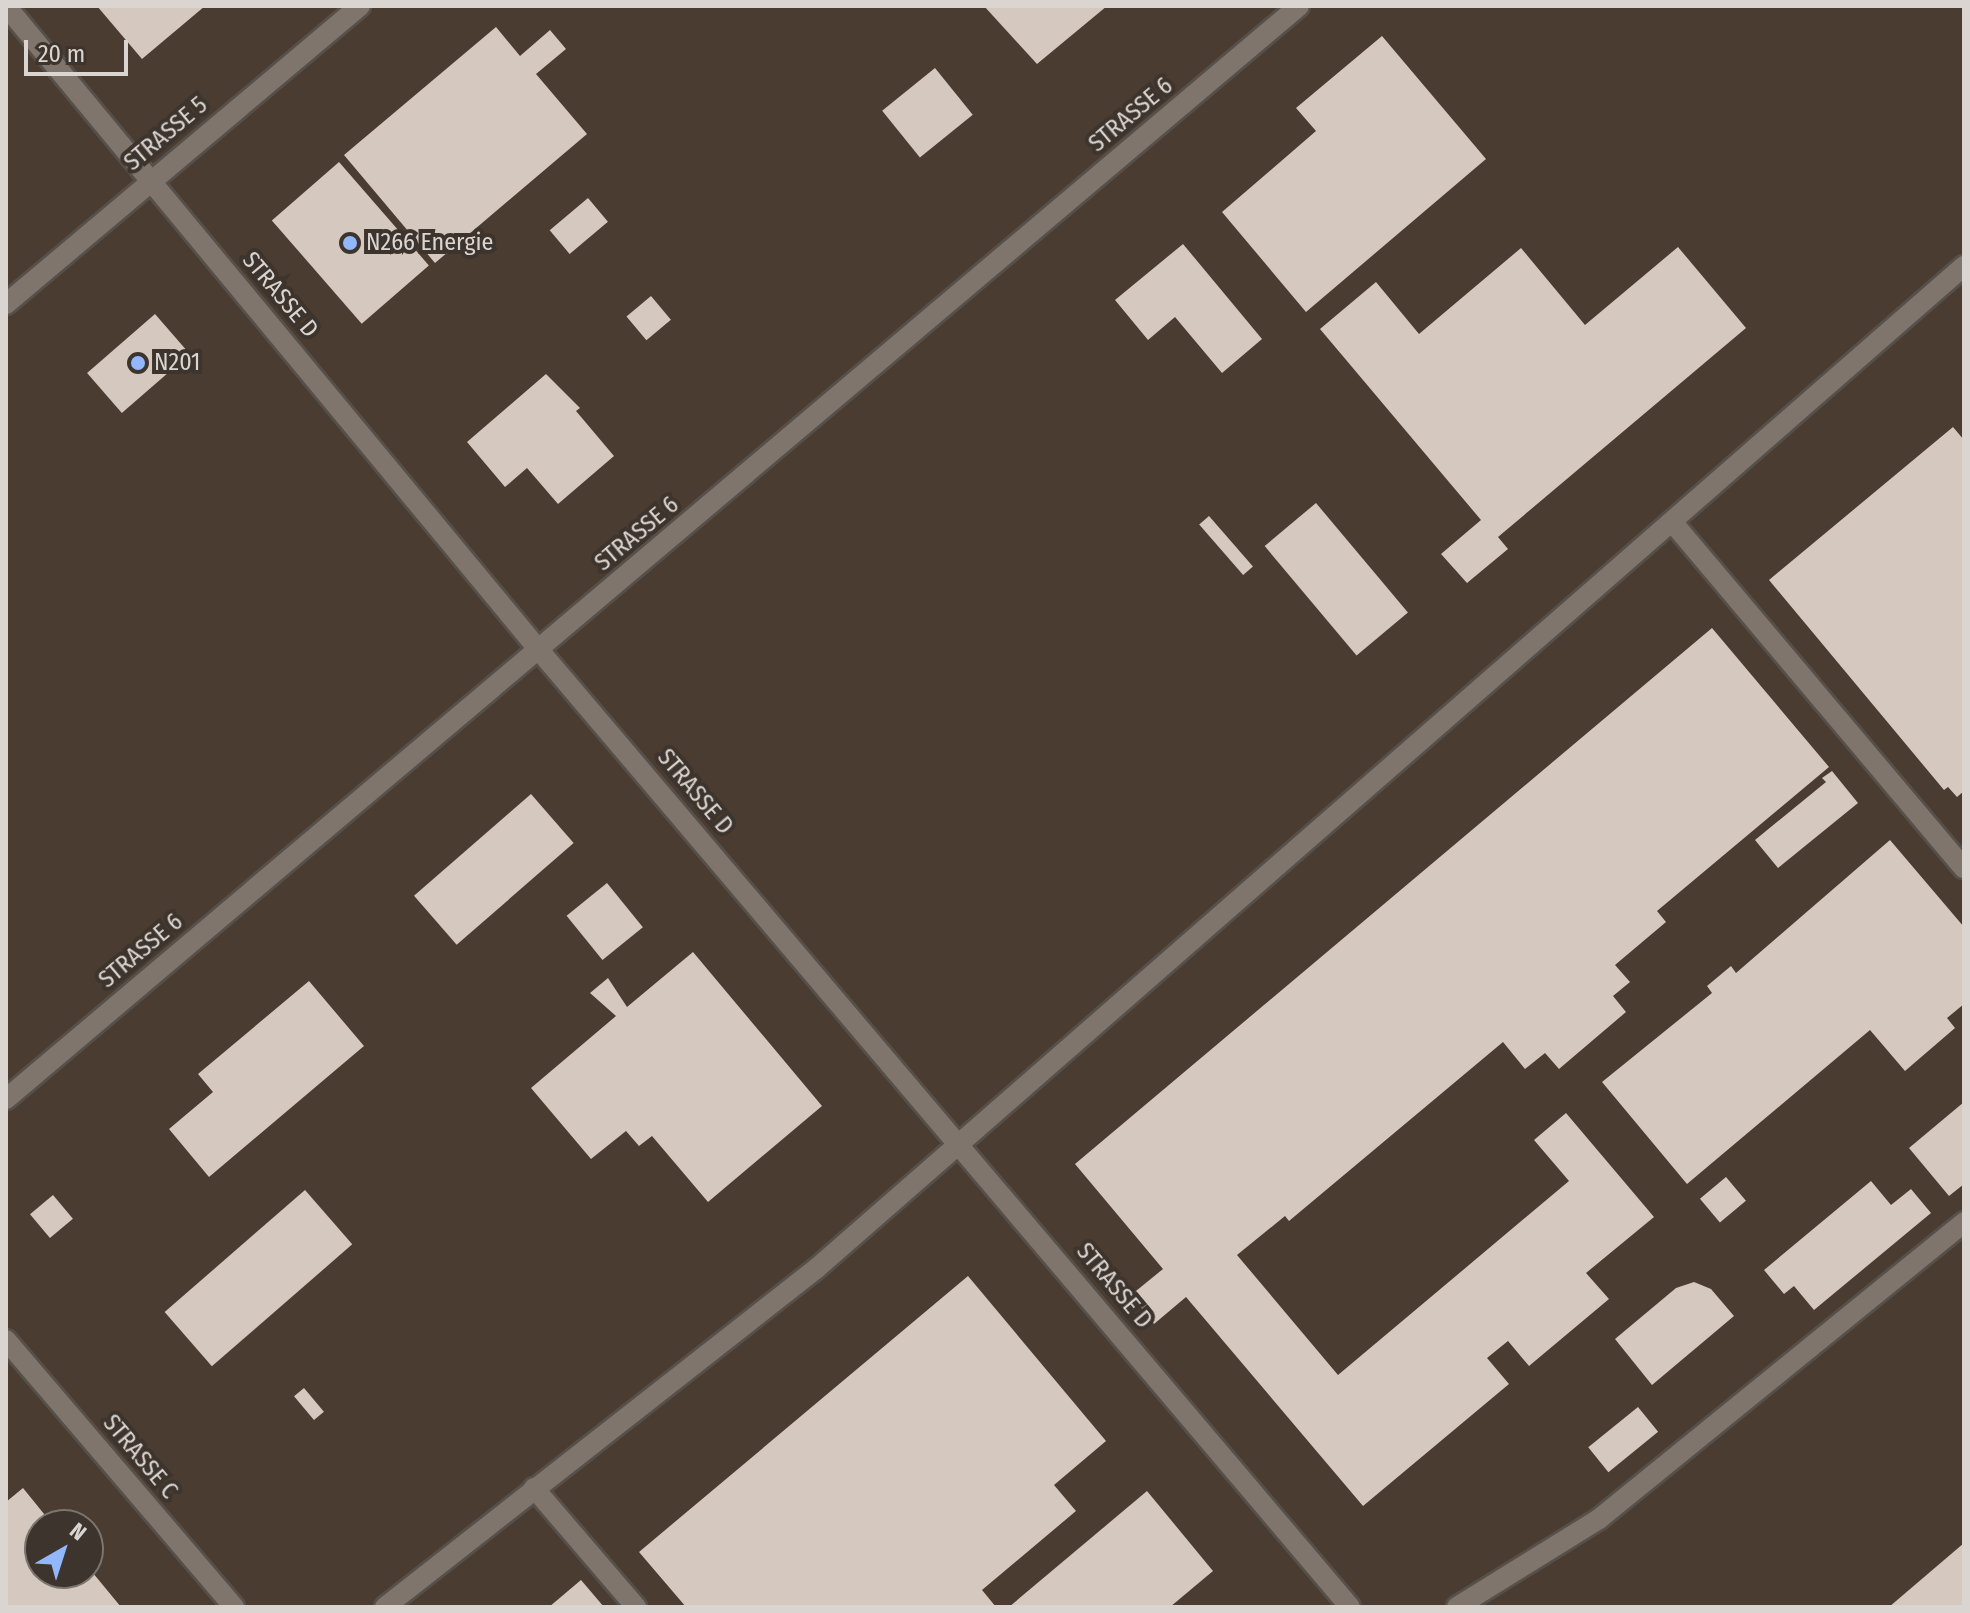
<!DOCTYPE html>
<style>
body{margin:0}
#map{position:relative;width:1970px;height:1613px;overflow:hidden;background:#3d342d;font-family:"Fira Sans Condensed",sans-serif}
div>[style]{position:absolute}
[style*='--x']{left:calc(var(--x)*1px);top:calc(var(--y)*1px);width:calc(var(--w)*1px);rotate:calc(var(--a)*1deg)}
.built>*{inset:0;background:#4a3c30}
.building>*{inset:0;background:#d4c8bf;transform-origin:0 0}
.roads{filter:drop-shadow(2px 0 #57504a) drop-shadow(-2px 0 #57504a) drop-shadow(0 2px #57504a) drop-shadow(0 -2px #57504a)}
.service>*{height:20px;margin:-10px;padding:0 10px;transform-origin:10px;border-radius:10px;background:#7f756d}
.dots>*{width:22px;height:22px;translate:-50% -50%;box-sizing:border-box;border:4px solid #3d342d;border-radius:50%}
span{translate:-50% -50%;white-space:nowrap;text-align:center;line-height:1.15;-webkit-text-stroke:8px #3d342d;paint-order:stroke}
.street-label{font-size:24px;color:#dbd5d1}
.poi-label{font-size:24px;color:#dbd5d1}
.left{translate:0 -50%;text-align:left}
.frame{position:absolute;inset:0;border:8px solid #dbd5d1;pointer-events:none}
.north{position:absolute;left:24px;top:1509px;width:80px;height:80px;box-sizing:border-box;background:#3d342d;border:2px solid #7c746f;border-radius:50%;rotate:39deg;font-size:22px;font-weight:700;line-height:32px;text-align:center;color:#dbd5d1}
.north::after{content:'';display:block;margin:auto;width:28px;height:36px;background:#92b7fd;clip-path:polygon(50% 0,100% 100%,50% 72%,0 100%)}
.scale{position:absolute;left:24px;top:40px;width:104px;height:36px;box-sizing:border-box;border:4px solid #dbd5d1;border-top:0;padding-left:10px;font-size:24px;line-height:28px;white-space:nowrap;color:#dbd5d1;-webkit-text-stroke:6px #3d342d;paint-order:stroke}
</style>
<div id="map">
<div class="built">
<i style="clip-path:polygon(evenodd,6px 6px,1964px 6px,1964px 1607px,6px 1607px,6px 6px,40px 1525px,88px 1525px,88px 1573px,40px 1573px,40px 1525px)"></i>
</div>
<div class="building">
<i style="clip-path:polygon(97px 6px,205px 6px,142px 59px)"></i>
<i style="clip-path:polygon(984px 6px,1107px 6px,1037px 64px)"></i>
<i style="clip-path:polygon(496px 27px,520px 56px,550px 30px,566px 49px,536px 74px,587px 134px,435px 263px,344px 155px)"></i>
<i style="clip-path:polygon(1382px 36px,1486px 159px,1306px 312px,1222px 212px,1316px 131px,1296px 108px)"></i>
<i style="left:935px;top:68px;width:60px;height:68px;rotate:51deg"></i>
<i style="left:339px;top:162px;width:137px;height:89px;rotate:49deg"></i>
<i style="left:588px;top:198px;width:31px;height:50px;rotate:50deg"></i>
<i style="clip-path:polygon(1183px 244px,1262px 339px,1222px 373px,1175px 317px,1148px 340px,1115px 300px)"></i>
<i style="clip-path:polygon(1678px 247px,1746px 328px,1498px 537px,1508px 549px,1467px 583px,1441px 554px,1481px 520px,1320px 329px,1376px 282px,1419px 334px,1521px 248px,1585px 325px)"></i>
<i style="left:651px;top:296px;width:31px;height:32px;rotate:50deg"></i>
<i style="left:155px;top:314px;width:53px;height:90px;rotate:49deg"></i>
<i style="clip-path:polygon(546px 374px,580px 408px,576px 411px,614px 456px,558px 504px,527px 468px,505px 487px,467px 442px)"></i>
<i style="clip-path:polygon(1953px 427px,1964px 440px,1964px 791px,1957px 797px,1948px 787px,1944px 790px,1769px 580px)"></i>
<i style="left:1316px;top:503px;width:143px;height:67px;rotate:50deg"></i>
<i style="left:1209px;top:516px;width:67px;height:13px;rotate:49deg"></i>
<i style="clip-path:polygon(1712px 628px,1829px 767px,1657px 911px,1666px 922px,1615px 965px,1630px 982px,1613px 996px,1626px 1012px,1559px 1069px,1545px 1053px,1525px 1069px,1503px 1042px,1289px 1221px,1285px 1216px,1237px 1255px,1338px 1375px,1569px 1181px,1534px 1140px,1566px 1113px,1654px 1217px,1586px 1273px,1609px 1299px,1529px 1366px,1508px 1341px,1487px 1358px,1509px 1384px,1363px 1506px,1186px 1297px,1154px 1324px,1131px 1295px,1163px 1269px,1075px 1164px)"></i>
<i style="clip-path:polygon(1832px 771px,1858px 803px,1778px 868px,1755px 840px,1826px 782px,1822px 778px)"></i>
<i style="left:531px;top:794px;width:65px;height:155px;rotate:49deg"></i>
<i style="clip-path:polygon(1890px 840px,1964px 927px,1964px 1004px,1947px 1018px,1955px 1028px,1905px 1071px,1870px 1030px,1687px 1184px,1602px 1082px,1712px 993px,1707px 986px,1731px 966px,1736px 973px)"></i>
<i style="left:607px;top:883px;width:57px;height:52px;rotate:51deg"></i>
<i style="clip-path:polygon(693px 952px,822px 1106px,708px 1202px,652px 1136px,639px 1146px,626px 1131px,591px 1159px,531px 1088px,616px 1016px,590px 993px,608px 978px,627px 1007px)"></i>
<i style="clip-path:polygon(309px 981px,364px 1046px,209px 1177px,169px 1129px,213px 1092px,198px 1074px)"></i>
<i style="clip-path:polygon(1964px 1102px,1964px 1184px,1949px 1196px,1909px 1148px)"></i>
<i style="left:1726px;top:1177px;width:31px;height:34px;rotate:50deg"></i>
<i style="clip-path:polygon(1871px 1181px,1891px 1205px,1911px 1189px,1931px 1213px,1814px 1310px,1794px 1286px,1784px 1294px,1764px 1270px)"></i>
<i style="left:305px;top:1190px;width:72px;height:186px;rotate:49deg"></i>
<i style="left:53px;top:1195px;width:31px;height:30px;rotate:50deg"></i>
<i style="clip-path:polygon(968px 1276px,1106px 1441px,1054px 1485px,1076px 1511px,982px 1590px,996px 1607px,686px 1607px,639px 1552px)"></i>
<i style="clip-path:polygon(1694px 1282px,1711px 1289px,1734px 1316px,1652px 1385px,1615px 1339px,1676px 1288px)"></i>
<i style="left:304px;top:1388px;width:31px;height:13px;rotate:50deg"></i>
<i style="left:1638px;top:1407px;width:32px;height:64px;rotate:51deg"></i>
<i style="clip-path:polygon(23px 1488px,53px 1525px,40px 1525px,40px 1573px,88px 1573px,88px 1567px,121px 1607px,6px 1607px,6px 1502px)"></i>
<i style="clip-path:polygon(1147px 1491px,1213px 1571px,1170px 1607px,1009px 1607px)"></i>
<i style="clip-path:polygon(1964px 1543px,1964px 1607px,1889px 1607px)"></i>
<i style="clip-path:polygon(581px 1580px,604px 1607px,549px 1607px)"></i>
</div>
<div class="roads">
<div class="service">
<i style="--x:6;--y:6;--w:836;--a:50.39"></i>
<i style="--x:539;--y:650;--w:1254;--a:49.72"></i>
<i style="--x:6;--y:304;--w:463;--a:-40.1"></i>
<i style="--x:1674;--y:524;--w:450;--a:49.9"></i>
<i style="--x:6;--y:1099;--w:1693;--a:-40.21"></i>
<i style="--x:6;--y:1340;--w:351;--a:49.5"></i>
<i style="--x:534;--y:1488;--w:157;--a:49.4"></i>
<i style="--x:385;--y:1607;--w:549;--a:-38.12"></i>
<i style="--x:817;--y:1268;--w:1523;--a:-41.14"></i>
<i style="--x:1457;--y:1607;--w:167;--a:-31.8"></i>
<i style="--x:1599;--y:1519;--w:471;--a:-39.1"></i>
</div>
</div>
<div class="dots">
<i style="left:350px;top:243px;background:#92b7fd"></i>
<i style="left:138px;top:363px;background:#92b7fd"></i>
</div>
<div class="street-label">
<span style="left:1131px;top:115px;rotate:-40deg">STRASSE 6</span>
<span style="left:166px;top:134px;rotate:-40deg">STRASSE 5</span>
<span style="left:280px;top:295px;rotate:50deg">STRASSE D</span>
<span style="left:637px;top:534px;rotate:-40deg">STRASSE 6</span>
<span style="left:695px;top:792px;rotate:50deg">STRASSE D</span>
<span style="left:141px;top:951px;rotate:-40deg">STRASSE 6</span>
<span style="left:1114px;top:1286px;rotate:50deg">STRASSE D</span>
<span style="left:140px;top:1457px;rotate:50deg">STRASSE C</span>
</div>
<div class="poi-label">
<span class="left" style="left:366px;top:243px">N266 Energie</span>
<span class="left" style="left:154px;top:363px">N201</span>
</div>
<div class="frame"></div>
<div class="north">N</div>
<div class="scale">20 m</div>
</div>
